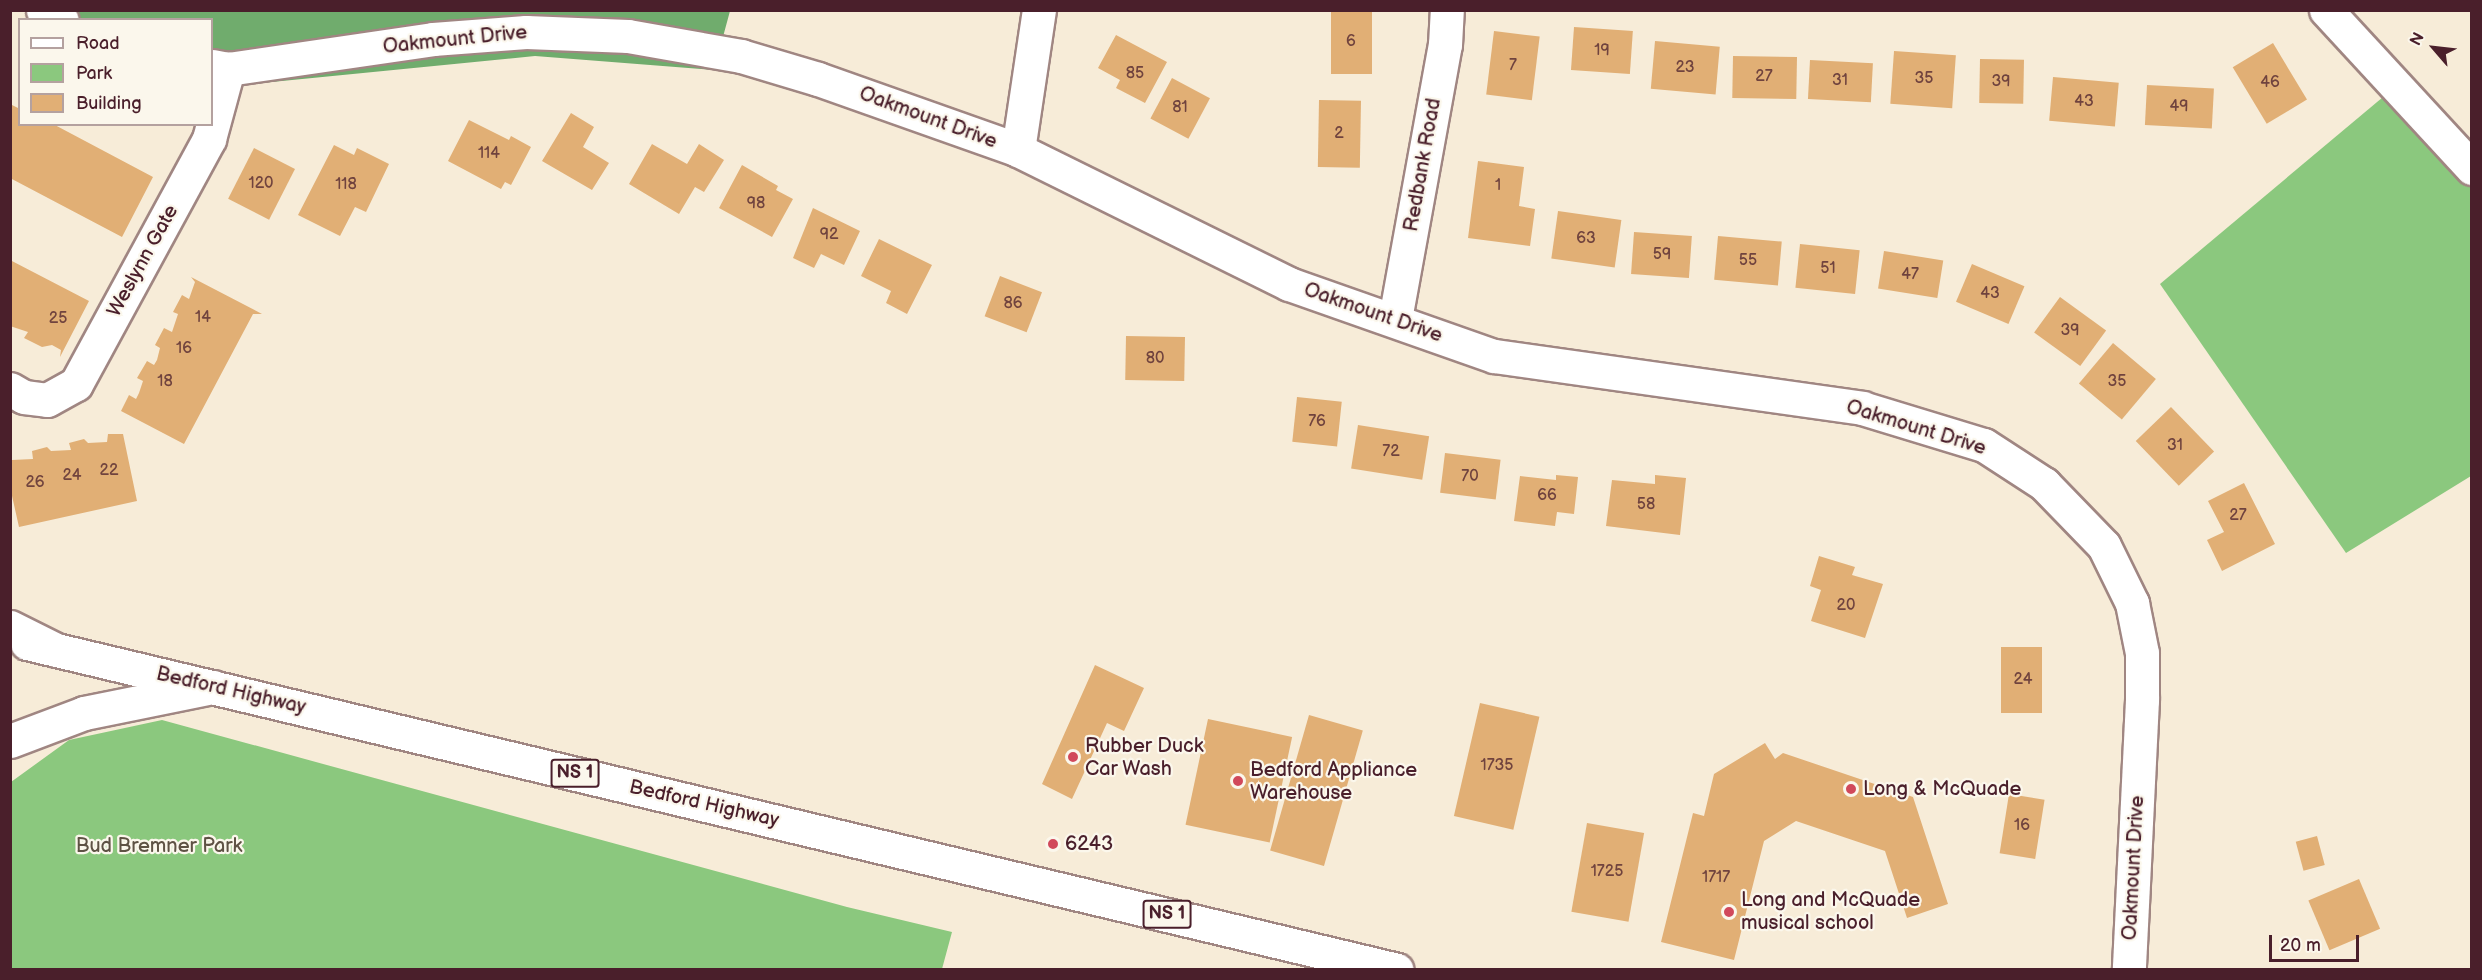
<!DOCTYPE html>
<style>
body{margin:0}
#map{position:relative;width:2482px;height:980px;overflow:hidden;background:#f7ecd8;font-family:"Balsamiq Sans",sans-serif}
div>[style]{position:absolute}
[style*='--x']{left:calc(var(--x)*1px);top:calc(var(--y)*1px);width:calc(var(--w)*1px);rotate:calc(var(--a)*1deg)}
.green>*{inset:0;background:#8bc87e}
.forest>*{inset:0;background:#70ac6d}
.building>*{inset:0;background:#e1af75;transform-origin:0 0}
.roads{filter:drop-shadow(2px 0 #a08682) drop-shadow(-2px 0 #a08682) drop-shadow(0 2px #a08682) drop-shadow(0 -2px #a08682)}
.street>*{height:33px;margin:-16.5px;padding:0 16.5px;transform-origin:16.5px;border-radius:16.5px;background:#fff}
.primary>*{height:33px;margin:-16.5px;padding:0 16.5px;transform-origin:16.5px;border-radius:16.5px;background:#fff}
.highway>*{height:33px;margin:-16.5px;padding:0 16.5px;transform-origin:16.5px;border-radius:16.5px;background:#fff}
.dots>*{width:16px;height:16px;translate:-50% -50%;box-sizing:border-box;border:3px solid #fbf7ec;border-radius:50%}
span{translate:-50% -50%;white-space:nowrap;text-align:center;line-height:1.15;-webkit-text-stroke:4.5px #fbf7ec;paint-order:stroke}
.number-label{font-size:16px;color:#70433e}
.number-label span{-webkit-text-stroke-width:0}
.shield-label span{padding:2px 4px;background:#fbf7ec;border:2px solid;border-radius:4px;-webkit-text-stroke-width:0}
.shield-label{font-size:18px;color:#4a1f2b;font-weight:700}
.street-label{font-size:20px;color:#4a1f2b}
.poi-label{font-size:20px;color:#4a1f2b}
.left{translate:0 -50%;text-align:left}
.park-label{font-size:20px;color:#5e5244}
.frame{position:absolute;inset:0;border:12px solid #4a1f2b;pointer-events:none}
.legend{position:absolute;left:18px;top:18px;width:195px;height:108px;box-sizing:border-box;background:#fbf7ec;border:2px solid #b4a19f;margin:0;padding:8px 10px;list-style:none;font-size:18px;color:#4a1f2b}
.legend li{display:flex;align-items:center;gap:12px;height:30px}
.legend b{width:30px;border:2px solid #b4a19f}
.north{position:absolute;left:2404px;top:18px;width:60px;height:60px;-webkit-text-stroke:4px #fbf7ec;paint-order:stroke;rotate:298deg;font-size:16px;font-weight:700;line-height:24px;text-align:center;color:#4a1f2b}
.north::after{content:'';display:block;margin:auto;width:21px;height:27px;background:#4a1f2b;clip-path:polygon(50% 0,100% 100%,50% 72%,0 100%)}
.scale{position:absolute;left:2269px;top:935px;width:90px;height:27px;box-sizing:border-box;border:3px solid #4a1f2b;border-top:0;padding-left:8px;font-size:18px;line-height:21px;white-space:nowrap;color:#4a1f2b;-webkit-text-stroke:4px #fbf7ec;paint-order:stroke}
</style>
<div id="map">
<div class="green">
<i style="clip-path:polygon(2395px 87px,2471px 175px,2471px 476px,2346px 553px,2160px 284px)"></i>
<i style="clip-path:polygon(162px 720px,847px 907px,952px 932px,942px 969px,11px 969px,11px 782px,69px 740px)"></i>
</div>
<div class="forest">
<i style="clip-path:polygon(29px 11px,730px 11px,714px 70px,535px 56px,212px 88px,212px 20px,47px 19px)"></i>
</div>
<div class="building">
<i style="left:1331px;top:10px;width:41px;height:64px"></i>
<i style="left:1574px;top:27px;width:59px;height:43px;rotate:4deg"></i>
<i style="left:1494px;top:31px;width:46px;height:64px;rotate:7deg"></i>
<i style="clip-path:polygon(1116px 35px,1167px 62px,1145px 103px,1116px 88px,1120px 80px,1098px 68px)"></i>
<i style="left:1655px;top:41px;width:65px;height:48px;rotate:5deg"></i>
<i style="left:2273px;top:43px;width:66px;height:47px;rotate:59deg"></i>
<i style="left:1894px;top:51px;width:62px;height:53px;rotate:4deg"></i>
<i style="left:1733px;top:56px;width:64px;height:42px;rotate:1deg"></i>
<i style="left:1980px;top:59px;width:44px;height:44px;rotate:1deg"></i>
<i style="left:1810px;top:60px;width:63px;height:39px;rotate:3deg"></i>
<i style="left:2053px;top:77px;width:66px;height:44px;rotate:5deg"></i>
<i style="left:1172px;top:78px;width:43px;height:46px;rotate:28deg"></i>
<i style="left:2147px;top:85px;width:67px;height:40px;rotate:3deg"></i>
<i style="left:1319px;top:100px;width:42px;height:67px;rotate:1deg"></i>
<i style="clip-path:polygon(10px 104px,18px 108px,20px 104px,20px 124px,53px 124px,153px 177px,122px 237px,10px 178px)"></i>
<i style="clip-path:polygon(571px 113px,594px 127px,583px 147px,609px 163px,592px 190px,542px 161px)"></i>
<i style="clip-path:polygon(469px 120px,509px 140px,511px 136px,531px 147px,511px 185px,505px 182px,501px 189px,448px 161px)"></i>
<i style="clip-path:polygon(652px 144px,687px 164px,699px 144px,724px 160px,704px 192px,695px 187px,679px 214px,629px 184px)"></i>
<i style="clip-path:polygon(334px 145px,354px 155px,357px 148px,389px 164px,366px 212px,355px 207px,340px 236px,298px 215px)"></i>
<i style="left:254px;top:148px;width:46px;height:57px;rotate:27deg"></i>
<i style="clip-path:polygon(1478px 161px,1524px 167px,1519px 206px,1535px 209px,1530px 246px,1468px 238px)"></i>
<i style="clip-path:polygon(742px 165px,778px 186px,776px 190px,793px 199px,772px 237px,719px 208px)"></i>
<i style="clip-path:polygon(813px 208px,860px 231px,844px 265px,821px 254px,814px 268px,793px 258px)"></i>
<i style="left:1558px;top:211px;width:64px;height:48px;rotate:8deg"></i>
<i style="left:1634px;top:232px;width:58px;height:42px;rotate:4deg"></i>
<i style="left:1718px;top:236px;width:64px;height:44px;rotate:5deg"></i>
<i style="clip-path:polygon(879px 239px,932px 265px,907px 314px,886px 303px,891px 291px,861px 276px)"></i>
<i style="left:1800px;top:244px;width:60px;height:44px;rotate:6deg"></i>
<i style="left:1884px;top:251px;width:60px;height:38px;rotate:9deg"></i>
<i style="clip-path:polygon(10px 260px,89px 301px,60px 357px,61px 350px,52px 345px,42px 347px,24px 338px,28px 332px,10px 326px)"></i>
<i style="left:1972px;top:264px;width:57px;height:41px;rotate:23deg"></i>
<i style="left:1000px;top:276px;width:45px;height:43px;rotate:21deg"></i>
<i style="clip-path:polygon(191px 277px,262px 314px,253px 314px,184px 444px,121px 411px,129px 395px,136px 399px,139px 393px,143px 381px,137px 378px,147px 361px,154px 365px,157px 360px,160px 348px,155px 345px,164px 328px,172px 332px,178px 314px,173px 312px,182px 295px,189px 299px,195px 282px)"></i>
<i style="left:2060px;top:297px;width:57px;height:44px;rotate:36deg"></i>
<i style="left:1126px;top:336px;width:59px;height:44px;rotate:1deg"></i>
<i style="left:2113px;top:343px;width:56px;height:53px;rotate:40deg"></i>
<i style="left:1297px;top:397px;width:45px;height:45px;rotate:6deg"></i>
<i style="left:2171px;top:407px;width:62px;height:49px;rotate:46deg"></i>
<i style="left:1358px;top:425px;width:72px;height:44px;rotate:9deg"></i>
<i style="clip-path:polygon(108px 434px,123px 434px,137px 501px,19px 527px,10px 487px,12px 460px,33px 459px,32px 451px,47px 447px,51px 451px,71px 450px,69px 443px,84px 439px,88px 443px,107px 442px)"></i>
<i style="left:1445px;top:453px;width:56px;height:40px;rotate:7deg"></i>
<i style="clip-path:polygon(1556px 475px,1578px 477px,1574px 514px,1557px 512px,1555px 526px,1514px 521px,1520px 476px,1556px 480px)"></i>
<i style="clip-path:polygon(1655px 475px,1686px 478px,1680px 535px,1606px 526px,1612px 480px,1655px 484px)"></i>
<i style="clip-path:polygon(2244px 483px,2275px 544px,2222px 571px,2207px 540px,2224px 532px,2208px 501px)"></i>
<i style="clip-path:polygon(1819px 556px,1855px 567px,1852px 575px,1883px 584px,1865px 638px,1811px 621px,1821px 590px,1810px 586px)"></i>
<i style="left:2001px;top:647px;width:41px;height:66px"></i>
<i style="clip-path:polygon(1095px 665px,1144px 688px,1124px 731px,1107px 723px,1072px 799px,1042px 784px)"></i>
<i style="left:1480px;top:703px;width:61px;height:116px;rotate:13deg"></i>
<i style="left:1309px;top:715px;width:56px;height:141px;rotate:16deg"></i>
<i style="left:1208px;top:719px;width:86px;height:108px;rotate:12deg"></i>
<i style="clip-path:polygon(1765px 743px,1775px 759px,1783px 753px,1913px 797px,1948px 904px,1907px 918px,1885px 851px,1796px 821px,1764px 841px,1734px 960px,1661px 942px,1693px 813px,1704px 816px,1714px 774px)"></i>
<i style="left:2009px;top:794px;width:36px;height:60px;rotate:9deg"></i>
<i style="left:1587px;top:823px;width:58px;height:90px;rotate:10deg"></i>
<i style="left:2317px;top:836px;width:30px;height:22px;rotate:75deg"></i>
<i style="left:2359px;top:879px;width:54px;height:55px;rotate:67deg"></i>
</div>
<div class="roads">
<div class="street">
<i style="--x:43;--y:10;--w:21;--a:28"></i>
<i style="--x:2326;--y:10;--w:215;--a:47.3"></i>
<i style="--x:212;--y:66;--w:16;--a:11"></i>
<i style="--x:228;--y:69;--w:207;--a:-8.3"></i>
<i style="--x:433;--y:39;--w:93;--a:-4.3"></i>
<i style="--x:526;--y:32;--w:102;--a:2.2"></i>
<i style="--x:628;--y:36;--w:115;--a:10"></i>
<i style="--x:741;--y:56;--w:80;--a:16.6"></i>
<i style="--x:818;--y:79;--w:212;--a:19.5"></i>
<i style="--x:1018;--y:150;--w:302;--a:26.3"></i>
<i style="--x:1289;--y:284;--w:217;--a:19.4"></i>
<i style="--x:1494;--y:356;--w:372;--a:8"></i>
<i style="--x:1862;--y:408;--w:127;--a:16.9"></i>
<i style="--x:1984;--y:445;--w:72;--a:33"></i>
<i style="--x:2044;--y:484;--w:86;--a:45.9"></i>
<i style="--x:2104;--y:546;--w:64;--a:63.8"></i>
<i style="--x:2132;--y:603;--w:51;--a:78.7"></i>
<i style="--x:2142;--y:653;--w:47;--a:90"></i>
<i style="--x:2142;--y:700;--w:270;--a:92.8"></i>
<i style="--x:1018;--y:150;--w:142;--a:-81.5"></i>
<i style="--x:1395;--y:319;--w:279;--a:-79.7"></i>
<i style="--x:1445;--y:45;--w:35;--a:-87"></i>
<i style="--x:10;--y:389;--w:16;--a:30"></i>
<i style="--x:24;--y:397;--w:23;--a:7"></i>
<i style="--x:47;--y:400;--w:33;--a:-29"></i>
<i style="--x:76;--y:384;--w:279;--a:-61.5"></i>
<i style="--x:209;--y:139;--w:73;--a:-74.8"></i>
</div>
<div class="primary">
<i style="--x:27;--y:643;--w:1408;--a:13.42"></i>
</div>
<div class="highway">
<i style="--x:10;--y:627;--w:51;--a:26.6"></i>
<i style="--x:10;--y:741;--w:79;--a:-20.7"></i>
<i style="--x:84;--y:713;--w:132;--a:-11.4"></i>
</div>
</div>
<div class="dots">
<i style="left:1073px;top:757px;background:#d1495b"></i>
<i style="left:1238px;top:781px;background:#d1495b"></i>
<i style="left:1851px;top:789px;background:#d1495b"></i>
<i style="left:1053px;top:844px;background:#d1495b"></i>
<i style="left:1729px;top:912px;background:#d1495b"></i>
</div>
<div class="number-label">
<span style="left:1351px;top:42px">6</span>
<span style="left:1602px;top:51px">19</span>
<span style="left:1513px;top:66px">7</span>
<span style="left:1685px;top:68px">23</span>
<span style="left:1135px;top:74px">85</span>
<span style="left:1764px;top:77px">27</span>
<span style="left:1924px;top:79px">35</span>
<span style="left:1840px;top:81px">31</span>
<span style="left:2001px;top:82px">39</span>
<span style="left:2270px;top:83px">46</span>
<span style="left:2084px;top:102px">43</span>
<span style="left:2179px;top:107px">49</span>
<span style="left:1180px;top:108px">81</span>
<span style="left:1339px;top:134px">2</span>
<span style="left:489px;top:154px">114</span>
<span style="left:261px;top:184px">120</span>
<span style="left:346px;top:185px">118</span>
<span style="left:1498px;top:186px">1</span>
<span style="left:756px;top:204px">98</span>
<span style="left:829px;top:235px">92</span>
<span style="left:1586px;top:239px">63</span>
<span style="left:1662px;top:255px">59</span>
<span style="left:1748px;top:261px">55</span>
<span style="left:1828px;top:269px">51</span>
<span style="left:1910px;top:275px">47</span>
<span style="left:1990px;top:294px">43</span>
<span style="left:1013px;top:304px">86</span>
<span style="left:203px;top:318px">14</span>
<span style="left:58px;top:319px">25</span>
<span style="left:2070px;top:331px">39</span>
<span style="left:184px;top:349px">16</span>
<span style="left:1155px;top:359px">80</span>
<span style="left:165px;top:382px">18</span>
<span style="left:2117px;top:382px">35</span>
<span style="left:1317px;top:422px">76</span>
<span style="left:2175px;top:446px">31</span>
<span style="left:1391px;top:452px">72</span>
<span style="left:109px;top:471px">22</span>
<span style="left:72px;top:476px">24</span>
<span style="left:1470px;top:477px">70</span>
<span style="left:35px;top:483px">26</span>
<span style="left:1547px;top:496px">66</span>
<span style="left:1646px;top:505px">58</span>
<span style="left:2238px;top:516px">27</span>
<span style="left:1846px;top:606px">20</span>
<span style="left:2023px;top:680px">24</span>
<span style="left:1497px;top:766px">1735</span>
<span style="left:2022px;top:826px">16</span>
<span style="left:1607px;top:872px">1725</span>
<span style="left:1716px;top:878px">1717</span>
</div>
<div class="shield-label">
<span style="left:575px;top:773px">NS 1</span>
<span style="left:1167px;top:914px">NS 1</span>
</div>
<div class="street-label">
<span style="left:455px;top:40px;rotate:-6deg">Oakmount Drive</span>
<span style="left:928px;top:118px;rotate:20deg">Oakmount Drive</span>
<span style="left:1423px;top:165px;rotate:-80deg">Redbank Road</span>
<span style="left:143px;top:261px;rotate:-61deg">Weslynn Gate</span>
<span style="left:1373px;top:313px;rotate:19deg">Oakmount Drive</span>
<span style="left:1916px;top:428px;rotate:17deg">Oakmount Drive</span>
<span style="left:231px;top:691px;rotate:13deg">Bedford Highway</span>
<span style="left:704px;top:804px;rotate:13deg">Bedford Highway</span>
<span style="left:2134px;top:868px;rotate:-87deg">Oakmount Drive</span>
</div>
<div class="poi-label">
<span class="left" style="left:1085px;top:758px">Rubber Duck<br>Car Wash</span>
<span class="left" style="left:1250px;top:782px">Bedford Appliance<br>Warehouse</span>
<span class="left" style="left:1863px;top:789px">Long &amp; McQuade</span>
<span class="left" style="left:1065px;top:844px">6243</span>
<span class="left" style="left:1741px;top:912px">Long and McQuade<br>musical school</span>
</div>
<div class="park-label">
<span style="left:159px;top:846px">Bud Bremner Park</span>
</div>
<div class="frame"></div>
<ul class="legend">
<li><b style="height:8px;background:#fff"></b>Road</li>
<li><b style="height:16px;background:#8bc87e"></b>Park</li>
<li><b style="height:16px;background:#e1af75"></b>Building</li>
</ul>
<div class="north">N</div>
<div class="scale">20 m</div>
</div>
